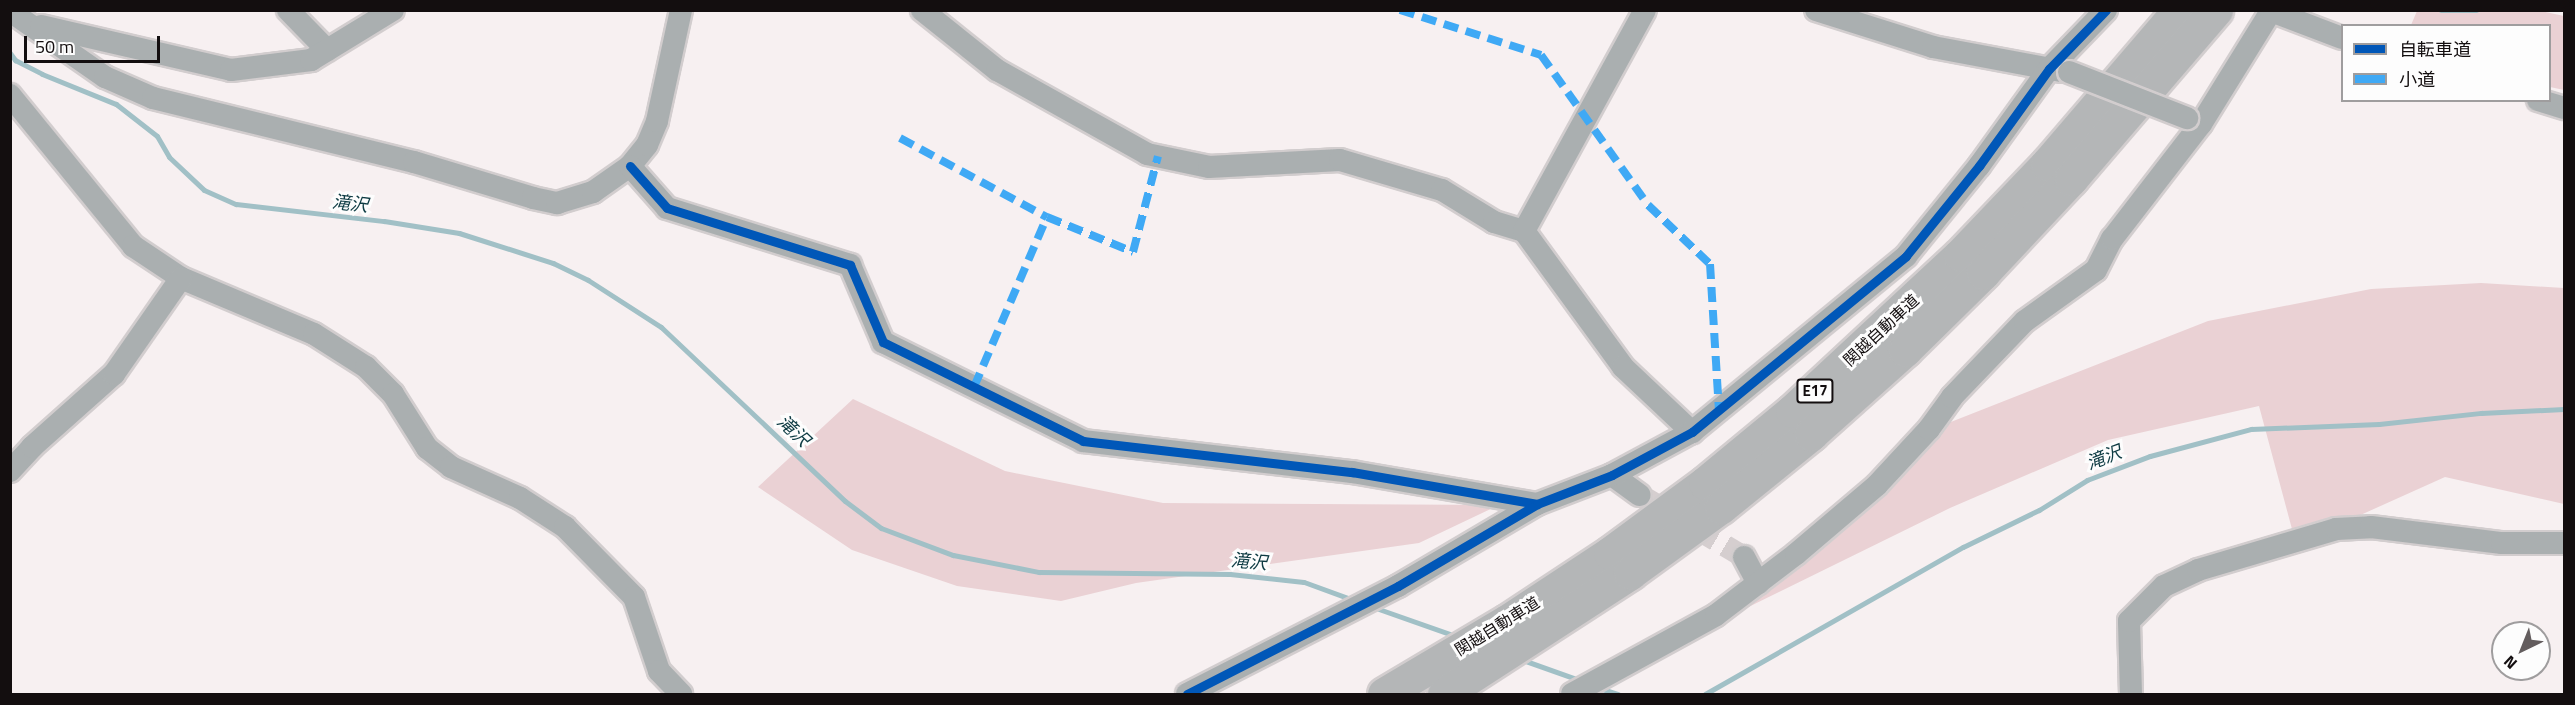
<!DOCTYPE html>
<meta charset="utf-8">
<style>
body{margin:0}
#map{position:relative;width:2575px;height:705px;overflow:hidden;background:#f7f0f1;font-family:"Titillium Web","Noto Sans JP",sans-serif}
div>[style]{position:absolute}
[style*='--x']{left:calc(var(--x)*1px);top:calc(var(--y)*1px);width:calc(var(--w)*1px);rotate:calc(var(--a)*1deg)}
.green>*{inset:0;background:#ead1d4}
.stream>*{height:5px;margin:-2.5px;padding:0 2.5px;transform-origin:2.5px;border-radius:2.5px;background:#a1c0c6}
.minor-tunnel>*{height:22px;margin-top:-11px;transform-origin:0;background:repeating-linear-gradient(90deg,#d5cecf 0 22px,transparent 0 33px)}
.roads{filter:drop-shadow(2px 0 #d2cdce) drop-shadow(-2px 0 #d2cdce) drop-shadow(0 2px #d2cdce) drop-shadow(0 -2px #d2cdce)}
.minor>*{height:22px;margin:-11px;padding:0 11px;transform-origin:11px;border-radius:11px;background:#aaafb0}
.highway>*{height:33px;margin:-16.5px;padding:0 16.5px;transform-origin:16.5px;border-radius:16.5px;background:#b4b6b7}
.bridges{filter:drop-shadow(2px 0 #d2cdce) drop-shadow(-2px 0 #d2cdce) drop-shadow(0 2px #d2cdce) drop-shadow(0 -2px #d2cdce)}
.minor-bridge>*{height:22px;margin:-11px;padding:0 11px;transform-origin:11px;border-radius:11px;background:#aaafb0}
.quiet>*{height:8px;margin-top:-4px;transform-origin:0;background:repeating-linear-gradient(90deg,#3fa9f5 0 15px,transparent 0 23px)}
.cycleway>*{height:9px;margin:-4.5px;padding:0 4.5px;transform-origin:4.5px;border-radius:4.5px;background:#0057b8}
span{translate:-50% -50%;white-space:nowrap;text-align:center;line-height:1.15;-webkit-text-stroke:6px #fdfdfd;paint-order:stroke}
.shield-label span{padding:2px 4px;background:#fdfdfd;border:2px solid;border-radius:4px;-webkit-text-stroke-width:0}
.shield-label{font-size:15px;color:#130e0f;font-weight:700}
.street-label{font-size:16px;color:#130e0f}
.water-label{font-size:18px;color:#0e3b43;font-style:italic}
.frame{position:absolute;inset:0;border:12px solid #130e0f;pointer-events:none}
.legend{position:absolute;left:2341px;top:24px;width:210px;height:78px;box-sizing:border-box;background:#fdfdfd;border:2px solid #9f9d9e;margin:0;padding:8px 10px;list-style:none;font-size:18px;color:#130e0f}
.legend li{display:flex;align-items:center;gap:12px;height:30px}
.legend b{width:30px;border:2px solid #9f9d9e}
.north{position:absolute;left:2491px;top:621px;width:60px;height:60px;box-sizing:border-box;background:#fdfdfd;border:2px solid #9f9d9e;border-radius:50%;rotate:223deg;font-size:16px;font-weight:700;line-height:24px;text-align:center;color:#130e0f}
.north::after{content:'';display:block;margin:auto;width:21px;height:27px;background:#635d5e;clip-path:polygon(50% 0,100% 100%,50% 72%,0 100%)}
.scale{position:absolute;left:24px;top:36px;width:136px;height:27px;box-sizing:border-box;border:3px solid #130e0f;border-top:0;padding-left:8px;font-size:18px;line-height:21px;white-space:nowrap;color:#130e0f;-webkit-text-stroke:4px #fdfdfd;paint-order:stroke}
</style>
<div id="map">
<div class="green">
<i style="clip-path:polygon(2541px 11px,2564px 16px,2564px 90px,2550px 87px,2550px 26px,2411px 25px,2417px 11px)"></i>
<i style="clip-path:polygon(2481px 283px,2564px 288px,2564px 504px,2445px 477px,2296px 544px,2259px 406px,2108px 440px,1950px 508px,1728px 617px,1933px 429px,2208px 321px,2371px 289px)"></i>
<i style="clip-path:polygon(853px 399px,1005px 471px,1163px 503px,1499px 505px,1419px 543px,1136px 583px,1061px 601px,957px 586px,852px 550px,758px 487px)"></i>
</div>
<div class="stream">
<i style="--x:2441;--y:10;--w:35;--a:0"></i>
<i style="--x:10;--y:53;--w:9;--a:54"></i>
<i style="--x:15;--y:60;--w:30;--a:27"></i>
<i style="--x:42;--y:74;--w:80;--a:22.1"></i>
<i style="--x:116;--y:104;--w:52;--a:38"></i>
<i style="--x:157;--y:136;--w:24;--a:60"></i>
<i style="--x:169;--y:157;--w:48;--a:43.3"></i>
<i style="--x:204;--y:190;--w:35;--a:24"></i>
<i style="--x:236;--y:204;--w:149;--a:6.6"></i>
<i style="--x:384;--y:221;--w:76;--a:9.1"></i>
<i style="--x:459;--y:233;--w:99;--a:17.7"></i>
<i style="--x:553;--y:263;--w:39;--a:26"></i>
<i style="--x:588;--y:280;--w:87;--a:32.8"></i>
<i style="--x:661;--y:327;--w:253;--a:43.4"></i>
<i style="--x:845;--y:501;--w:45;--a:36.9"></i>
<i style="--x:881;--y:528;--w:77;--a:20.6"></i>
<i style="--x:953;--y:555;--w:88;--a:11.2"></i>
<i style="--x:1039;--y:572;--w:191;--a:0.6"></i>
<i style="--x:1230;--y:574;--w:74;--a:6.2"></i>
<i style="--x:1304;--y:582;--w:55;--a:20.1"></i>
<i style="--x:1373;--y:607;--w:90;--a:19.4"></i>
<i style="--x:1520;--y:659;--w:66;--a:19.5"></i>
<i style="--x:1599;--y:688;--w:20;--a:18"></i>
<i style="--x:1705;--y:694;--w:297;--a:-29.7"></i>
<i style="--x:1963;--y:547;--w:85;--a:-26"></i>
<i style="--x:2039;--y:510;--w:57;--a:-32"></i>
<i style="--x:2087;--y:480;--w:67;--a:-20.9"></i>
<i style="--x:2150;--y:456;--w:105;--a:-15"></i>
<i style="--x:2251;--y:429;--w:128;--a:-2.2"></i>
<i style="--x:2379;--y:424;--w:103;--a:-6.2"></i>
<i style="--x:2481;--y:413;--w:83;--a:-2.8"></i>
</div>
<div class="minor-tunnel">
<i style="--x:1640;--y:495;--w:121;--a:30.8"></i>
</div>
<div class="roads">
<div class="minor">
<i style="--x:288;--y:10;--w:56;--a:45.7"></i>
<i style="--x:922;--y:10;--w:96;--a:38.7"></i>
<i style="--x:997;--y:70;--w:172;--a:29.2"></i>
<i style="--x:1147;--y:154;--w:63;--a:11.8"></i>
<i style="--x:1209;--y:167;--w:131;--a:-3.1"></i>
<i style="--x:1340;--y:160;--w:106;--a:16.4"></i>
<i style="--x:1442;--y:190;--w:61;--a:31.6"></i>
<i style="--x:1494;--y:222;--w:31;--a:17"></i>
<i style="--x:1524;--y:231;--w:168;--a:53.9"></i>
<i style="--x:1623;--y:367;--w:95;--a:43.3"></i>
<i style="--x:1816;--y:10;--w:123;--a:17.5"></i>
<i style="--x:1933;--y:47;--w:130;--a:10.6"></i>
<i style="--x:10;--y:11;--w:116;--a:34.8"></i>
<i style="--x:105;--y:77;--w:52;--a:23.6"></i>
<i style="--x:153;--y:98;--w:269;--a:13.8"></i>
<i style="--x:414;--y:162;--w:124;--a:16.8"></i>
<i style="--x:533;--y:198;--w:25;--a:12"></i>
<i style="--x:557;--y:203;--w:38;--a:-17"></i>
<i style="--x:593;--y:192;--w:45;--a:-35.1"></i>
<i style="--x:630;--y:166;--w:27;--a:-51"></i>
<i style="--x:647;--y:145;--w:26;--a:-67"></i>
<i style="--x:657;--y:121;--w:114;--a:-77.8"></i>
<i style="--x:41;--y:26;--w:195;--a:13"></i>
<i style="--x:231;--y:70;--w:81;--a:-7.1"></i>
<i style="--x:311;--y:60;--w:96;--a:-31.4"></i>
<i style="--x:10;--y:95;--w:195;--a:50.8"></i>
<i style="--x:133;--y:246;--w:58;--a:33.7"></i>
<i style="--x:181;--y:278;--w:144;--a:22.8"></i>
<i style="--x:314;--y:334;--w:62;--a:32.4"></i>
<i style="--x:366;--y:367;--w:38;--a:45"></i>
<i style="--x:393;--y:394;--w:64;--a:57.8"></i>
<i style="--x:427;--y:448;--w:31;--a:38"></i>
<i style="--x:451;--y:467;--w:76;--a:24.2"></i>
<i style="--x:520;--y:498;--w:54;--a:32.8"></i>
<i style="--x:565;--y:527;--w:98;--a:45.4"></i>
<i style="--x:634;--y:597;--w:78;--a:71.3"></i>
<i style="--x:659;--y:671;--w:32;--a:46"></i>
<i style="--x:2538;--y:100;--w:27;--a:17"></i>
<i style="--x:630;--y:166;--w:56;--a:48.6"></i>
<i style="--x:667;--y:208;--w:192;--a:17.3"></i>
<i style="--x:850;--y:265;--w:84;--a:66.8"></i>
<i style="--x:883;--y:342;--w:223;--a:26.3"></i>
<i style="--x:1083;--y:441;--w:271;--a:6.6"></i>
<i style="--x:1352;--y:472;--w:188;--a:9.8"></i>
<i style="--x:1524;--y:231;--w:252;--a:-61.3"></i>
<i style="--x:10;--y:471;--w:33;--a:-47"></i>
<i style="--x:32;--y:447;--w:110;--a:-41.7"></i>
<i style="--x:114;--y:374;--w:117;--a:-55.1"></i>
<i style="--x:1612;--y:475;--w:34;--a:36"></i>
<i style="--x:1744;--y:557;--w:30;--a:62"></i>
<i style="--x:1187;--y:694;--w:237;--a:-27.1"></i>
<i style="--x:1398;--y:586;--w:161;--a:-30.5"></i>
<i style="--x:1537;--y:504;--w:80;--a:-21.1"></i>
<i style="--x:1612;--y:475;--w:91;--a:-28.3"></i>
<i style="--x:1692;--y:432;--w:277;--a:-39.4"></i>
<i style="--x:1906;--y:256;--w:116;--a:-51"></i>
<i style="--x:1979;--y:166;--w:120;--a:-54.2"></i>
<i style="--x:2049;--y:69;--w:82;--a:-46"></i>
<i style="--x:1572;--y:694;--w:164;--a:-28.7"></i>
<i style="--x:1716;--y:615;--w:101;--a:-37.3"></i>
<i style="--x:1796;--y:554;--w:106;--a:-40.4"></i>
<i style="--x:1877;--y:485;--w:76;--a:-47.1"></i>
<i style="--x:1929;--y:429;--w:39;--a:-54"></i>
<i style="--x:1952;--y:397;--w:105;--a:-46.2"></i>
<i style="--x:2025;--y:321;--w:87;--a:-35.7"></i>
<i style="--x:2096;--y:270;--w:35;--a:-63"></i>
<i style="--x:2112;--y:239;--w:145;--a:-52.3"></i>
<i style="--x:2201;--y:124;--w:133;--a:-58.2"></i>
<i style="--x:2271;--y:11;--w:76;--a:20.8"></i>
<i style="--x:2131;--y:694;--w:73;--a:-91.6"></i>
<i style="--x:2129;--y:621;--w:49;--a:-45"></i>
<i style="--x:2164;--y:586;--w:38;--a:-25"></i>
<i style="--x:2198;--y:570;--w:144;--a:-16.5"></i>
<i style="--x:2336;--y:529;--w:35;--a:-3"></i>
<i style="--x:2371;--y:527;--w:132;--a:7"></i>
<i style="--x:2502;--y:543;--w:62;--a:0"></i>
</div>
<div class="highway">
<i style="--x:1384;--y:694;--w:143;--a:-30.7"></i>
<i style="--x:1507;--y:621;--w:123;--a:-33.4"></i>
<i style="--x:1610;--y:553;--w:118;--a:-36.4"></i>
<i style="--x:1705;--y:483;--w:113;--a:-39.6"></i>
<i style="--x:1792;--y:411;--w:229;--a:-42.9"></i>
<i style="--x:1960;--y:255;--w:126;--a:-46.3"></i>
<i style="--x:2047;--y:164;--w:203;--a:-49.4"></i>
<i style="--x:1444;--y:694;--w:222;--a:-33"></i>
<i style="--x:1630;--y:573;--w:112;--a:-36"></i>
<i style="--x:1721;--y:507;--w:116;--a:-39"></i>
<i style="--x:1811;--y:434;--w:126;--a:-41.8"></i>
<i style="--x:1905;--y:350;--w:110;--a:-44.6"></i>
<i style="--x:1983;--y:273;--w:129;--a:-46.9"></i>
<i style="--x:2071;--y:179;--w:223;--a:-49.4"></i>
</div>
</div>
<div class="bridges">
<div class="minor-bridge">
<i style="--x:2069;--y:72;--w:127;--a:21.3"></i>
</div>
</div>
<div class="quiet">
<i style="--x:1400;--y:10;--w:148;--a:17.7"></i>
<i style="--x:1541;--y:55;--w:184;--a:54.5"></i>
<i style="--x:1648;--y:205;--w:86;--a:43.6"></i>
<i style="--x:1710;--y:264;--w:146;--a:86.5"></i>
<i style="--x:900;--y:138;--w:167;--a:28.3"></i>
<i style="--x:1047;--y:217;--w:93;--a:22.1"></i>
<i style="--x:1133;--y:252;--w:99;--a:-75.4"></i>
<i style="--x:974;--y:387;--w:185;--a:-66.8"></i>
</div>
<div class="cycleway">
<i style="--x:630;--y:166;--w:56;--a:48.6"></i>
<i style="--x:667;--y:208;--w:192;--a:17.3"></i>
<i style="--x:850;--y:265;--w:84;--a:66.8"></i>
<i style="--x:883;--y:342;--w:223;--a:26.3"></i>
<i style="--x:1083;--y:441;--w:271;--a:6.6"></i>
<i style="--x:1352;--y:472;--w:188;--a:9.8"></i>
<i style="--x:1187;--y:694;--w:237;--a:-27.1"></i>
<i style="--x:1398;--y:586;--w:161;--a:-30.5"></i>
<i style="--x:1537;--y:504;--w:80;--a:-21.1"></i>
<i style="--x:1612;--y:475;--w:91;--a:-28.3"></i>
<i style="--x:1692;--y:432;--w:277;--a:-39.4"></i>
<i style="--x:1906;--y:256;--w:116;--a:-51"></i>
<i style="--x:1979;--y:166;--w:120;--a:-54.2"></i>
<i style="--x:2049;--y:69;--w:82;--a:-46"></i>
</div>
<div class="shield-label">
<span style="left:1815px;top:391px">E17</span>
</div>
<div class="street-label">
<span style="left:1881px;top:330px;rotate:-43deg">関越自動車道</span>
<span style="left:1497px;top:626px;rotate:-32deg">関越自動車道</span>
</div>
<div class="water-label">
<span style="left:350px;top:204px;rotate:7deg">滝沢</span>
<span style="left:793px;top:431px;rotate:43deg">滝沢</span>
<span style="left:2104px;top:458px;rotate:-21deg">滝沢</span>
<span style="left:1249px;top:562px;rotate:5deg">滝沢</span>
</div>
<div class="frame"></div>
<ul class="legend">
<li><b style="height:8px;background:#0057b8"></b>自転車道</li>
<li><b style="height:8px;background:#3fa9f5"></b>小道</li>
</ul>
<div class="north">N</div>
<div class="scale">50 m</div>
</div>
